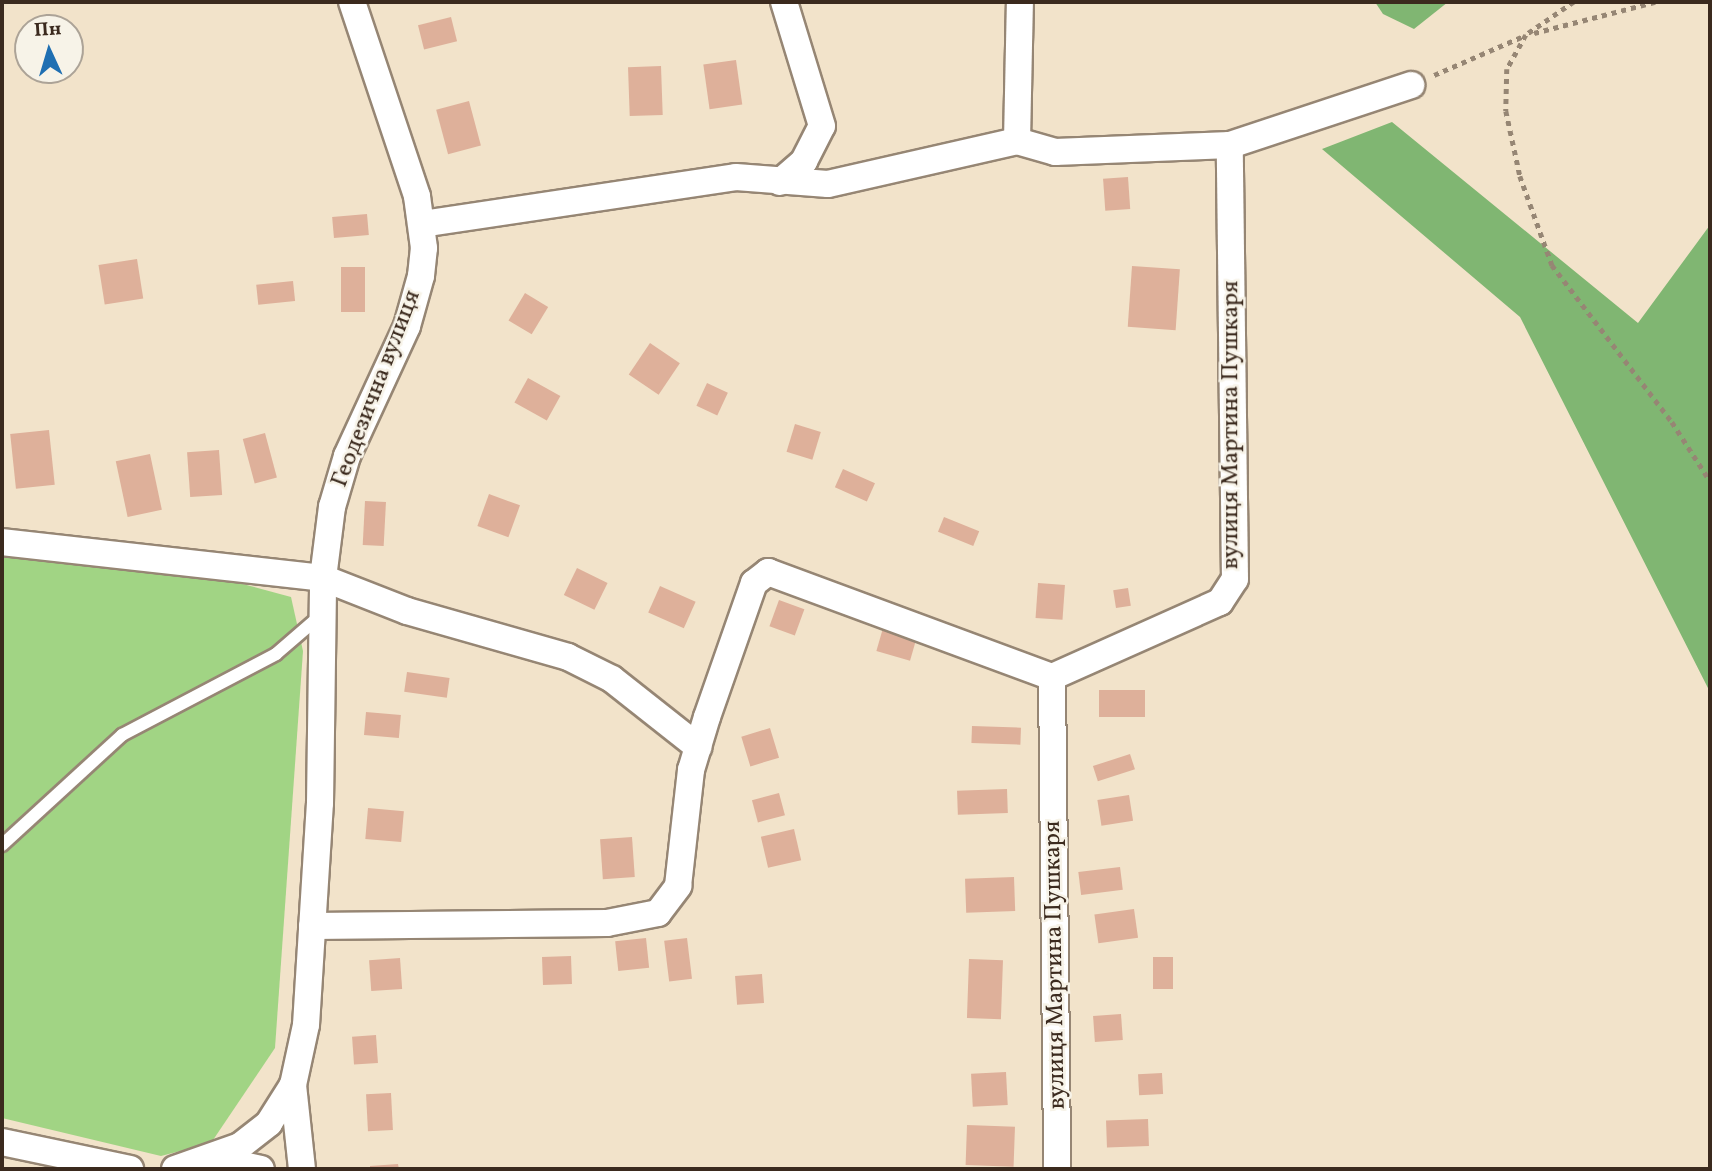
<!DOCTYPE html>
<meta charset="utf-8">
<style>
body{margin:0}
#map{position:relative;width:1712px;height:1171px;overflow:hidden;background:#f2e3ca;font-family:Vollkorn,serif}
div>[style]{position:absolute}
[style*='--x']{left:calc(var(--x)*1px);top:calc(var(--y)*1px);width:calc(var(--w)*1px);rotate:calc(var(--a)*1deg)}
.green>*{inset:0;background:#a1d484}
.forest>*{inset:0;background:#80b672}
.building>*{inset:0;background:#deb09a;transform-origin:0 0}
.path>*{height:4.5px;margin-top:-2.25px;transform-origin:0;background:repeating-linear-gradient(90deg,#968674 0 5px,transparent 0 10px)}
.roads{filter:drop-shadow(2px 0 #968674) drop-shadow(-2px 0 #968674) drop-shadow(0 2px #968674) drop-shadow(0 -2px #968674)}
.service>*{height:12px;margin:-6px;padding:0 6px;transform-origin:6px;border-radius:6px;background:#fff}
.minor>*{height:26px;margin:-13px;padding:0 13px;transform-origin:13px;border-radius:13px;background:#fff}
span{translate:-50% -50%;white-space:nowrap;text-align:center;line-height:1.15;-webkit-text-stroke:5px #f7f3e8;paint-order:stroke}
.street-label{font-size:24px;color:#3b2a1e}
.frame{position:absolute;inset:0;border:4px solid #3b2a1e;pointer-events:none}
.north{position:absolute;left:14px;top:14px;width:70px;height:70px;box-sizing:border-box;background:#f7f3e8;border:2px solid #aca397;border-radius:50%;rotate:356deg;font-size:19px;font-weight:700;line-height:28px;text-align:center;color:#3b2a1e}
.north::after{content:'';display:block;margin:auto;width:24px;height:32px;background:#1f6fb2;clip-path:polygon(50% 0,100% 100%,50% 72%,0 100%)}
</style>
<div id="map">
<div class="green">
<i style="clip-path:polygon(2px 552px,239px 583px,291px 597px,303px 651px,275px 1048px,211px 1143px,161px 1156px,2px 1118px)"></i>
</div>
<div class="forest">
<i style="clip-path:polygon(1375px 2px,1448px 2px,1414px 29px,1383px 14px)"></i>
<i style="clip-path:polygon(1392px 122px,1638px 323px,1710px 225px,1710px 692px,1520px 317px,1322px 149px)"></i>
</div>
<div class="building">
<i style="left:451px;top:17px;width:25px;height:34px;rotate:76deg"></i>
<i style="left:736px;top:60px;width:45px;height:33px;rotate:82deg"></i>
<i style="left:661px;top:66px;width:49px;height:33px;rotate:88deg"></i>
<i style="left:469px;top:101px;width:46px;height:34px;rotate:75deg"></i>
<i style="left:1128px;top:177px;width:32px;height:25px;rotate:86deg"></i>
<i style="left:367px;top:214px;width:21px;height:35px;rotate:85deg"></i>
<i style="left:137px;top:259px;width:40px;height:39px;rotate:81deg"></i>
<i style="left:1132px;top:266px;width:48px;height:61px;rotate:4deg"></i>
<i style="left:341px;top:267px;width:24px;height:45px"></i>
<i style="left:293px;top:281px;width:20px;height:37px;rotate:84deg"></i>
<i style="left:525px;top:293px;width:27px;height:32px;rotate:31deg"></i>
<i style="left:650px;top:343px;width:36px;height:38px;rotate:34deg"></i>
<i style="left:528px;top:378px;width:37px;height:28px;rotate:29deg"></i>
<i style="left:707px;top:383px;width:23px;height:25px;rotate:25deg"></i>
<i style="left:795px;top:424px;width:27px;height:29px;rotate:17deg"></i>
<i style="left:49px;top:430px;width:55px;height:39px;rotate:84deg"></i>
<i style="left:265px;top:433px;width:46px;height:23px;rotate:75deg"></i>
<i style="left:219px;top:450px;width:45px;height:32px;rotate:86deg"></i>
<i style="left:150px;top:454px;width:57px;height:35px;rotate:78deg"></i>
<i style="left:843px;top:469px;width:35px;height:20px;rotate:24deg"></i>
<i style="left:489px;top:494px;width:33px;height:34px;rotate:20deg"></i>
<i style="left:365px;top:501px;width:21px;height:44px;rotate:3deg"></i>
<i style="left:944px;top:517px;width:38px;height:16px;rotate:22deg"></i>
<i style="left:577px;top:568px;width:34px;height:30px;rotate:26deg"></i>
<i style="left:1038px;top:583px;width:27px;height:35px;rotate:4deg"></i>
<i style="left:660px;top:586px;width:39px;height:29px;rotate:24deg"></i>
<i style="left:1128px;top:588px;width:18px;height:15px;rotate:81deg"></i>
<i style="left:779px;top:600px;width:27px;height:28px;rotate:20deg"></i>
<i style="left:883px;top:628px;width:35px;height:24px;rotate:16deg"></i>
<i style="left:407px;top:672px;width:43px;height:20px;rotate:8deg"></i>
<i style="left:1099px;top:690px;width:46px;height:27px"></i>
<i style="left:366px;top:712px;width:35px;height:23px;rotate:5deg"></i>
<i style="left:972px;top:726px;width:49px;height:17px;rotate:2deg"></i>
<i style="left:770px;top:728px;width:31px;height:30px;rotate:73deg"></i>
<i style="left:1130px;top:754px;width:16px;height:39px;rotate:72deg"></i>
<i style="left:1007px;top:789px;width:24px;height:50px;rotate:88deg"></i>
<i style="left:779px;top:793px;width:23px;height:28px;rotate:75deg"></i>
<i style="left:1129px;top:795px;width:26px;height:32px;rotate:81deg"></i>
<i style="left:368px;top:808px;width:36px;height:31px;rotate:5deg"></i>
<i style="left:794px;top:829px;width:32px;height:34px;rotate:77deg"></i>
<i style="left:632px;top:837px;width:40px;height:32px;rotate:86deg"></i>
<i style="left:1120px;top:867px;width:23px;height:42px;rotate:83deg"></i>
<i style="left:1014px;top:877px;width:34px;height:49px;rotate:88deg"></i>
<i style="left:1134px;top:909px;width:29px;height:40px;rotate:82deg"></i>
<i style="left:646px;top:938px;width:30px;height:31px;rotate:84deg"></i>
<i style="left:687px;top:938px;width:41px;height:23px;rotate:83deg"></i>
<i style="left:571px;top:956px;width:28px;height:29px;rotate:88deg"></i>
<i style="left:1153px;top:957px;width:20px;height:32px"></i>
<i style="left:400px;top:958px;width:31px;height:31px;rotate:86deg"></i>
<i style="left:969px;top:959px;width:34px;height:59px;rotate:2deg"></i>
<i style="left:762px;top:974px;width:29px;height:27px;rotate:86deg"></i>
<i style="left:1121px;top:1014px;width:26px;height:28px;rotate:86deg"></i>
<i style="left:376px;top:1035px;width:28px;height:24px;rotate:86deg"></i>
<i style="left:1006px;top:1072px;width:33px;height:35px;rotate:87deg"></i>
<i style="left:1162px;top:1073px;width:21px;height:24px;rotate:87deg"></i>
<i style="left:391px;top:1093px;width:37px;height:25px;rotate:87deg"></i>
<i style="left:1148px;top:1119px;width:27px;height:42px;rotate:88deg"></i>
<i style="left:967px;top:1125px;width:48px;height:40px;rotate:2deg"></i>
<i style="clip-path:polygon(398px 1164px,399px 1169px,370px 1169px,370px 1166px)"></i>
</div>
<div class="path">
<i style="--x:1574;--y:2;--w:58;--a:145.5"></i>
<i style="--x:1526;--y:35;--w:39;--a:119"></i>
<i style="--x:1507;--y:69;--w:42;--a:91.4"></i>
<i style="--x:1506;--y:111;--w:66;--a:77.8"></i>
<i style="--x:1520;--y:176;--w:95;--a:70.2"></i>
<i style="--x:1552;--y:265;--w:198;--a:52.6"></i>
<i style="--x:1672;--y:422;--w:70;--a:57.2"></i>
<i style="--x:1534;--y:33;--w:125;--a:-14.4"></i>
<i style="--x:1434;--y:75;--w:100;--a:-23.5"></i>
</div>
<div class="roads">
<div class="service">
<i style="--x:2;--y:845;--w:163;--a:-42.5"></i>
<i style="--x:122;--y:735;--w:174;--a:-27.7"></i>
<i style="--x:276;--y:654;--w:58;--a:-40.8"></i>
</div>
<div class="minor">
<i style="--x:1017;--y:141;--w:139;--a:-88.8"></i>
<i style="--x:780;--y:182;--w:32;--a:-41"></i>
<i style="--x:804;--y:161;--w:39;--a:-63"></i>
<i style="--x:822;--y:126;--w:130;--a:-107"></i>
<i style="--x:422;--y:224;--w:317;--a:-8.5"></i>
<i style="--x:736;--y:177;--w:92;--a:4.4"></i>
<i style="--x:828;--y:184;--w:194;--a:-12.8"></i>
<i style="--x:1017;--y:141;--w:40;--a:16"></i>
<i style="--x:1055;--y:152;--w:175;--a:-2.3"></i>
<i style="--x:1230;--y:145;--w:191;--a:-18.3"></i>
<i style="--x:2;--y:542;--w:323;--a:6.4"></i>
<i style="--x:323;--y:578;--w:90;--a:21.4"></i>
<i style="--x:407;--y:611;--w:167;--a:15.9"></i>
<i style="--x:568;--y:657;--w:49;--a:26.6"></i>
<i style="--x:612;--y:679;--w:110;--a:38.3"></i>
<i style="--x:1052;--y:677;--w:492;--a:89.4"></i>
<i style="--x:312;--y:926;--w:295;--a:-0.6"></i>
<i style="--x:607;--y:923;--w:52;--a:-11.1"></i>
<i style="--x:658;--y:913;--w:34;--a:-53"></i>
<i style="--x:678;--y:886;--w:117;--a:-83.6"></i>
<i style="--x:691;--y:770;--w:55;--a:-73.2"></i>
<i style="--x:707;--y:717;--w:142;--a:-70.7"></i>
<i style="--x:754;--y:583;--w:18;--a:-38"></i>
<i style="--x:768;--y:572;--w:303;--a:20.3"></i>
<i style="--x:1052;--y:677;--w:184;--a:-24.1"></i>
<i style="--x:1220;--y:602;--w:27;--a:-57"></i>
<i style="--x:1235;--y:579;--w:434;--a:-90.7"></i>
<i style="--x:293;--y:1085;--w:84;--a:83.9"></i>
<i style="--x:2;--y:1142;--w:131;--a:11.9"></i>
<i style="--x:211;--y:1158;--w:51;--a:12.4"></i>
<i style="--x:175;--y:1169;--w:69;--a:-19.5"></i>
<i style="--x:240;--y:1146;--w:37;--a:-38"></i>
<i style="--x:269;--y:1123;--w:45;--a:-57.7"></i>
<i style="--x:293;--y:1085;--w:61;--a:-77.8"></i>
<i style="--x:306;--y:1025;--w:222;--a:-86.4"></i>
<i style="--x:320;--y:803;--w:225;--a:-89.2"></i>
<i style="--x:323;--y:578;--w:72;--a:-82.8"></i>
<i style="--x:332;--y:507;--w:53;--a:-73.6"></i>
<i style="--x:347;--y:456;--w:143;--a:-65.2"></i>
<i style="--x:407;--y:326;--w:52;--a:-74.4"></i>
<i style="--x:421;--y:276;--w:28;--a:-84"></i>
<i style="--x:424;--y:248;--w:52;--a:-97.7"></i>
<i style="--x:417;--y:196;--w:205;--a:-108.5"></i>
</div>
</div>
<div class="street-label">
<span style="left:377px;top:389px;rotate:-69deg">Геодезична вулиця</span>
<span style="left:1232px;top:425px;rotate:-90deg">вулиця Мартина Пушкаря</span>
<span style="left:1056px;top:965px;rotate:-91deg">вулиця Мартина Пушкаря</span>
</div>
<div class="frame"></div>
<div class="north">Пн</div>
</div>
